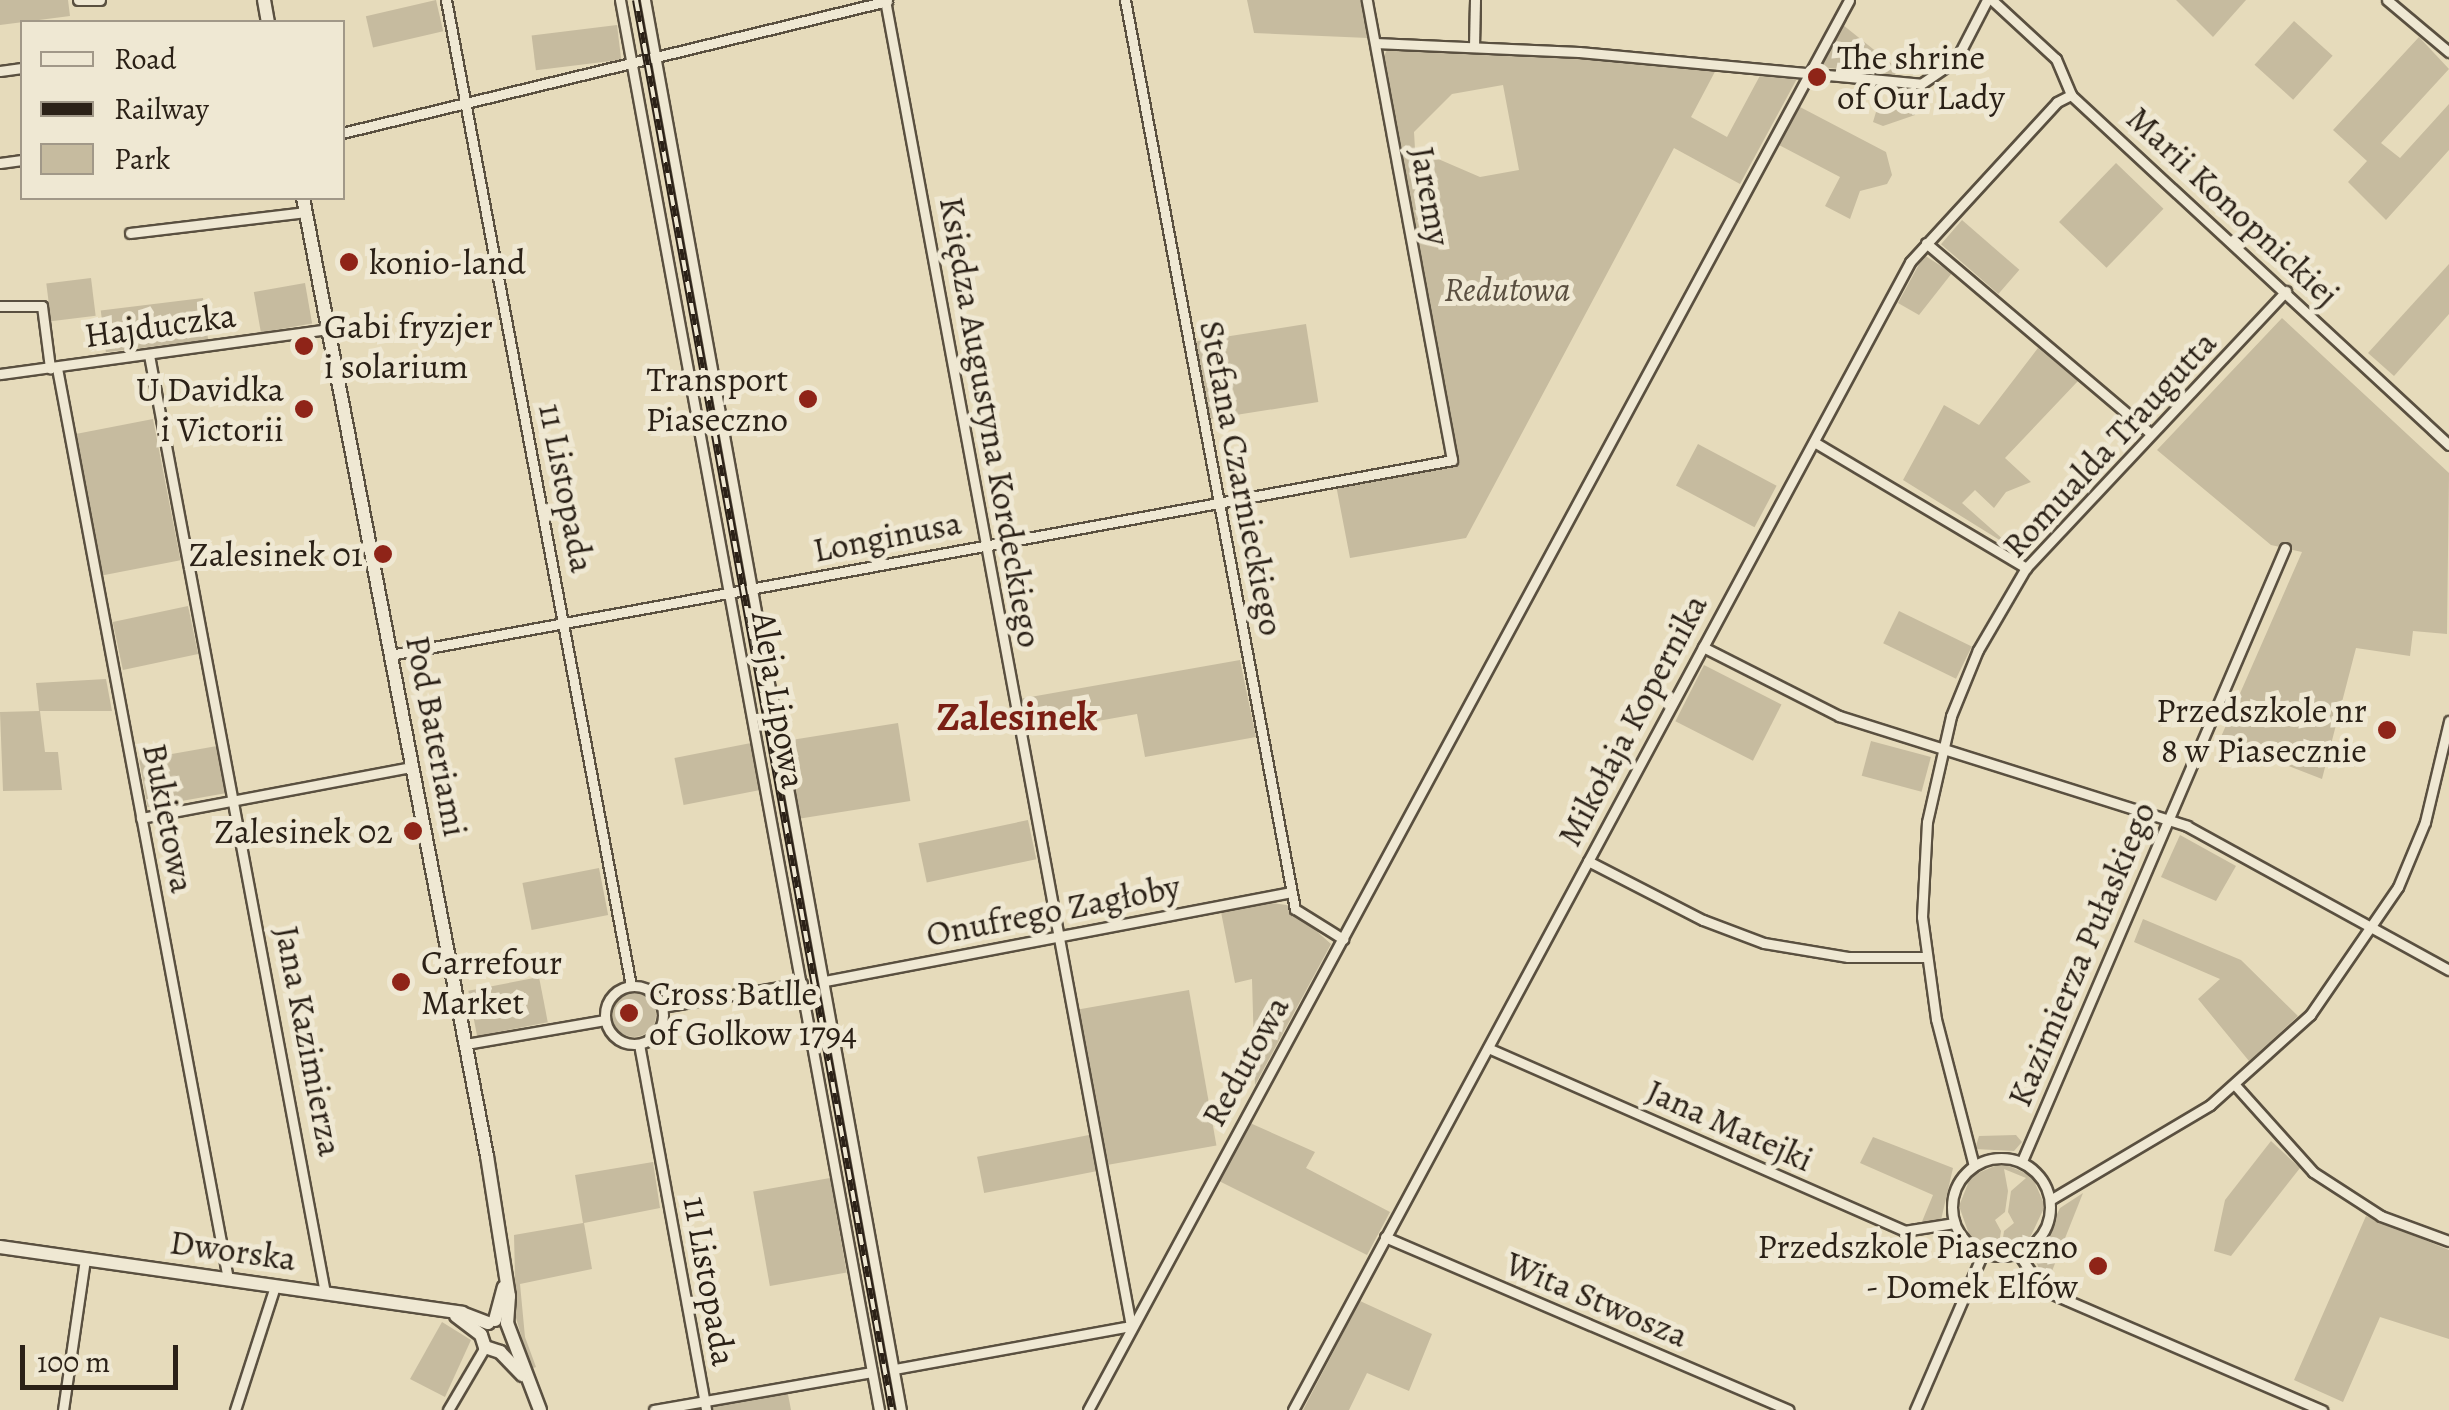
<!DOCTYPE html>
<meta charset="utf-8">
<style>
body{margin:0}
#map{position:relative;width:2449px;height:1410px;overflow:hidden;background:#e6dbbb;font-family:Alegreya,serif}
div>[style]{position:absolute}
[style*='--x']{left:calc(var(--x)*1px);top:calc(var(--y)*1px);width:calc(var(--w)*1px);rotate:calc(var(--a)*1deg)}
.green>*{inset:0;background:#c6bb9f;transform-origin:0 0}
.round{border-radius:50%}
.roads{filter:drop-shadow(2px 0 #5a5040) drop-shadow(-2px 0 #5a5040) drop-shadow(0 2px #5a5040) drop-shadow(0 -2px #5a5040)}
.street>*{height:9px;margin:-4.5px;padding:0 4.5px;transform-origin:4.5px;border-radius:4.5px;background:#efe8d3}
.street>.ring{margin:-4.5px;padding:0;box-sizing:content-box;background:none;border:9px solid #efe8d3;border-radius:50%}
.secondary>*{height:12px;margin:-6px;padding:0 6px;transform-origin:6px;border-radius:6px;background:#efe8d3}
.rail>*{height:8px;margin-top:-4px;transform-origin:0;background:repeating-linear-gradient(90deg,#efe8d3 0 11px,#2b2117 0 22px);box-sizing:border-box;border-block:2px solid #2b2117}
.dots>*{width:28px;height:28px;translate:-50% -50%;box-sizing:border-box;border:5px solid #efe8d3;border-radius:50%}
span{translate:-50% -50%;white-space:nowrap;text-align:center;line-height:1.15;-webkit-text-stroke:10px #efe8d3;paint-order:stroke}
.poi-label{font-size:35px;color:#2b2117}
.left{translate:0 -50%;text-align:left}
.right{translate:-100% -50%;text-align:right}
.street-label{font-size:35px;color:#2b2117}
.park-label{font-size:35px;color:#5a4f40;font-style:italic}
.quarter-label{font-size:40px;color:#7a1f14;font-weight:700}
.legend{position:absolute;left:20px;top:20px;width:325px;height:180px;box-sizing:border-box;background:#efe8d3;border:2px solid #a19888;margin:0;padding:12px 18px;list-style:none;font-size:30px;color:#2b2117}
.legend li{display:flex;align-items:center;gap:20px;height:50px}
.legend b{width:50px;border:2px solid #a19888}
.scale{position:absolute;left:20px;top:1345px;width:158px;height:45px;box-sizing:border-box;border:5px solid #2b2117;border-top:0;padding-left:12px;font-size:30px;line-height:35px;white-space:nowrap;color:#2b2117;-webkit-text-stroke:8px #efe8d3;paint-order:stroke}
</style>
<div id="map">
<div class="green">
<i style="clip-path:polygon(0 0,68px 0,70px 16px,0 25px)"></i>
<i style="left:436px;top:0;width:32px;height:72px;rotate:77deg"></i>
<i style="clip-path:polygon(1247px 0,1361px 0,1368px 38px,1254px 33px)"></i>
<i style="clip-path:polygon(2176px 0,2246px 0,2213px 37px)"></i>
<i style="left:2294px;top:21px;width:52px;height:59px;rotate:42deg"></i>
<i style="left:617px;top:25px;width:35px;height:86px;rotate:83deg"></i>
<i style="clip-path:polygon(1843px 25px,1898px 69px,1895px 75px,1820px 67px)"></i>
<i style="clip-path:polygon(2419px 37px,2449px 69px,2381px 143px,2400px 158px,2449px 104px,2449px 150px,2386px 220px,2348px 182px,2367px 161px,2333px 130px)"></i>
<i style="clip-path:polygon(evenodd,1388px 48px,1719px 64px,1691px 117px,1727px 137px,1763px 70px,1799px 75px,1740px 184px,1674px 148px,1466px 538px,1350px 558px,1336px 485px,1457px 462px,1382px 60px,1388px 48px,1503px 85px,1519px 170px,1480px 177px,1415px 149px,1414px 132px,1452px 94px,1503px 85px)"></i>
<i style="clip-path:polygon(1921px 91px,1915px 115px,1883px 126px,1873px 122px,1876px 112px,1909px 108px,1904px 92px)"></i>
<i style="clip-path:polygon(1800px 107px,1886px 152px,1892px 175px,1887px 184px,1860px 191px,1850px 219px,1825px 206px,1840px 177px,1779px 145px)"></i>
<i style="left:2116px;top:163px;width:66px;height:82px;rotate:44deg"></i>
<i style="left:1962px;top:220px;width:76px;height:32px;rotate:41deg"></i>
<i style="clip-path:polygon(1924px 255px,1952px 273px,1919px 315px,1898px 303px)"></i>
<i style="clip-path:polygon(2449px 264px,2449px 314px,2394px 376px,2368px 353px)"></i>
<i style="left:91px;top:278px;width:38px;height:45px;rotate:83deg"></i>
<i style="left:305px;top:283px;width:41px;height:52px;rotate:80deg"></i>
<i style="left:203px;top:298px;width:42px;height:103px;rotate:83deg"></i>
<i style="clip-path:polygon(2282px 318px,2449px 473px,2447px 634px,2413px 631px,2410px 656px,2356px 648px,2322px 779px,2220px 739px,2302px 552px,2271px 545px,2157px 450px)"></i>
<i style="left:1306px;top:324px;width:79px;height:114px;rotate:81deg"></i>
<i style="clip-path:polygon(2038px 348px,2078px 381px,2005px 458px,2031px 482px,2006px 492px,1994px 508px,1975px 490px,1962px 503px,2014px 549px,1903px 480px,1944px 405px,1979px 425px)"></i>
<i style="left:153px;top:419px;width:144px;height:80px;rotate:79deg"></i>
<i style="left:1698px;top:444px;width:89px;height:47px;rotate:28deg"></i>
<i style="left:188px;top:606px;width:49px;height:77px;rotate:78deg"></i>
<i style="left:1899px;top:611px;width:81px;height:36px;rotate:26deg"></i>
<i style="clip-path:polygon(1240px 660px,1256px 737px,1145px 757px,1137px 714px,1025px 734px,1019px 699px)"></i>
<i style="left:1704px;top:665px;width:87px;height:63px;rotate:27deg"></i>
<i style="clip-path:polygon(106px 679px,112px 711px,40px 711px,45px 752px,58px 752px,62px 790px,3px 791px,0 712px,39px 711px,36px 683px)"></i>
<i style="left:898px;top:723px;width:79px;height:116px;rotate:81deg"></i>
<i style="left:1871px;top:741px;width:62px;height:36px;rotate:15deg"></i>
<i style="left:751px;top:743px;width:48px;height:78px;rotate:79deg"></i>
<i style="left:217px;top:746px;width:48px;height:79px;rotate:80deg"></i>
<i style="left:1028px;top:820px;width:40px;height:112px;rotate:78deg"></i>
<i style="clip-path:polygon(2180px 835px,2236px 866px,2216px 901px,2161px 877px)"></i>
<i style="left:599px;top:868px;width:48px;height:78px;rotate:79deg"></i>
<i style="clip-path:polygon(1271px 903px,1287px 905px,1331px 944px,1255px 1085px,1252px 979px,1235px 983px,1221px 912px)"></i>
<i style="clip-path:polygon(2143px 919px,2241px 960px,2298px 1016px,2249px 1061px,2198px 999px,2220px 979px,2134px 942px)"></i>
<i style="left:539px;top:977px;width:46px;height:72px;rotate:79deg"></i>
<i style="left:1189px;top:990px;width:158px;height:114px;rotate:80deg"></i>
<i class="round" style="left:612px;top:993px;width:44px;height:44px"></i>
<i style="clip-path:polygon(1250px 1123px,1315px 1152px,1306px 1168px,1390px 1212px,1367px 1255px,1219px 1181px)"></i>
<i style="left:1089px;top:1135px;width:37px;height:114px;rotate:79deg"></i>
<i style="clip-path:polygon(2016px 1135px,2022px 1142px,2014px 1151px,1975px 1149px,1979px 1136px)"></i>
<i style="clip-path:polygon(1873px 1137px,1953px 1168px,1941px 1220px,1921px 1224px,1933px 1195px,1860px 1163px)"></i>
<i style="clip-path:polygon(2271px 1141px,2300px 1168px,2231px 1256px,2214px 1251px,2225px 1200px)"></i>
<i style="clip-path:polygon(653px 1162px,660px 1208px,584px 1223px,592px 1269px,520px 1284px,525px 1337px,536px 1367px,531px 1369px,516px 1318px,514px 1235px,583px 1223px,575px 1175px)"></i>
<i style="clip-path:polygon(2002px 1163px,2032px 1176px,2045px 1206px,2028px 1242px,2001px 1251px,2004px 1231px,2014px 1223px,2008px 1212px,2011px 1191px,2026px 1178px,2004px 1169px,2008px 1191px,2005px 1212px,1995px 1220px,2001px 1231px,1998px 1251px,1970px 1237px,1959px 1206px,1971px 1176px)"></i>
<i style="left:830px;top:1178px;width:96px;height:78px;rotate:80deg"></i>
<i style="clip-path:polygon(2083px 1193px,2050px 1276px,2040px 1271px,2035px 1259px,2060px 1208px)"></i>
<i style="clip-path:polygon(2366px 1216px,2449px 1250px,2449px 1339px,2380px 1317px,2343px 1402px,2294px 1380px)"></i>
<i style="clip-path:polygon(1360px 1301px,1432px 1334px,1409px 1391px,1367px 1373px,1349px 1410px,1303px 1410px)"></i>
<i style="clip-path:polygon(442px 1322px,471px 1340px,445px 1397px,410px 1379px)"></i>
<i style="clip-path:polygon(787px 1389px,791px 1410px,711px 1410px,710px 1404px)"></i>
</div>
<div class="roads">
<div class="street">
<i style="--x:78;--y:0;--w:22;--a:0"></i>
<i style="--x:446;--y:0;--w:1003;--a:79.37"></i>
<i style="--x:620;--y:0;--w:1434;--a:79.59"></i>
<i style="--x:645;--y:0;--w:1433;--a:79.71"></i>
<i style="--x:885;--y:0;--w:1349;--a:79.49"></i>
<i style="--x:1131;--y:1326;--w:241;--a:169.7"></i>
<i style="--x:1125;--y:0;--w:925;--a:79.41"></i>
<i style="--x:1295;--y:909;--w:57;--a:32"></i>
<i style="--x:1992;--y:0;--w:87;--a:42.7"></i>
<i style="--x:2056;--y:59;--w:39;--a:67"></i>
<i style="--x:2071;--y:95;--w:515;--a:42.8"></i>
<i style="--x:2387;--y:0;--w:81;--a:40"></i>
<i style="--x:1375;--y:43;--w:204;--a:2.5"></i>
<i style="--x:1579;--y:52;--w:343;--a:5.3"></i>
<i style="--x:1921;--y:84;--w:42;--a:-34.4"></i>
<i style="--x:1956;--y:60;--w:68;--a:-62.7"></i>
<i style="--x:1474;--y:47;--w:47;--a:-88.8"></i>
<i style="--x:0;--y:71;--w:22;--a:-8"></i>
<i style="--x:342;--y:133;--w:561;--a:-13.61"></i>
<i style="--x:0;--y:163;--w:22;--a:-8"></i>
<i style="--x:130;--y:233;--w:177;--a:-6.8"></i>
<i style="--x:1926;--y:243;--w:294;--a:40.3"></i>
<i style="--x:0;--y:306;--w:42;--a:0"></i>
<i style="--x:42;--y:306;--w:63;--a:82.6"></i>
<i style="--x:149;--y:355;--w:954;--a:79.37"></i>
<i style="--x:57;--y:368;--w:927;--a:79.37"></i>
<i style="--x:0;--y:374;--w:330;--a:-7.8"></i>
<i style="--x:1814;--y:442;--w:247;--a:30.7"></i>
<i style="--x:1703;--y:647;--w:153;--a:26.9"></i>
<i style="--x:1839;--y:716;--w:365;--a:17.5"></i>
<i style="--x:2187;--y:826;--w:299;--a:28.8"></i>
<i style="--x:390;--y:655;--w:1080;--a:-10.4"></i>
<i style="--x:1452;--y:460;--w:468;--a:-100.5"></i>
<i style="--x:141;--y:818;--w:275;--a:-10.7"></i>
<i style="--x:1588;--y:861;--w:129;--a:27.2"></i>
<i style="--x:1703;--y:920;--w:65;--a:20.7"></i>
<i style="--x:1764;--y:943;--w:85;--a:9.5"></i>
<i style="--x:1848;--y:957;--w:77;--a:0"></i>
<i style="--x:825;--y:981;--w:475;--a:-10.8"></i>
<i class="ring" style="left:605px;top:986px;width:49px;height:49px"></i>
<i style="--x:662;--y:1007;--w:142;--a:-9.7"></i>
<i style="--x:466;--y:1044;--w:141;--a:-9.8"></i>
<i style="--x:639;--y:1044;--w:372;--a:79.6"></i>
<i style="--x:1488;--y:1048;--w:454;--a:23.7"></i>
<i style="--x:1904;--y:1231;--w:51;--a:-9.1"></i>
<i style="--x:2235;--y:1085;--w:117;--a:48.1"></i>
<i style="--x:2313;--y:1172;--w:81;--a:32.9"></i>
<i style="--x:2381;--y:1216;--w:72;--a:20.2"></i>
<i class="ring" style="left:1952px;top:1158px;width:89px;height:89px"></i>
<i style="--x:2022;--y:1161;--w:667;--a:-66.78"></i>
<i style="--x:1974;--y:1166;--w:152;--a:-104.5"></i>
<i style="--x:1936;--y:1019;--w:103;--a:-97.8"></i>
<i style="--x:1922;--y:917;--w:95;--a:-87"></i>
<i style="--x:1927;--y:822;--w:109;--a:-77.2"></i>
<i style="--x:1951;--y:716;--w:71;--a:-67.8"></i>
<i style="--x:1978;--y:650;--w:95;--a:-59.7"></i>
<i style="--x:2026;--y:568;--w:380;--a:-46.8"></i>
<i style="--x:2050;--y:1200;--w:186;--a:-30.7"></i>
<i style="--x:2210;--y:1105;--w:135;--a:-42"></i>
<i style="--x:2310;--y:1015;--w:155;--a:-55.5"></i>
<i style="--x:2398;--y:887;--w:70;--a:-67.4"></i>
<i style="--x:2425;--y:822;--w:104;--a:-76.6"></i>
<i style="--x:1385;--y:1237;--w:439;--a:23.2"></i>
<i style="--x:2018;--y:1253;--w:45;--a:56"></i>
<i style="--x:2043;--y:1290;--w:304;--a:23.3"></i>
<i style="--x:63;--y:1410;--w:153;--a:-81.7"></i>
<i style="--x:235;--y:1410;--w:130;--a:-72.1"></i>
<i style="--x:448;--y:1410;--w:73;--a:-59.6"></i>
<i style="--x:654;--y:1410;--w:221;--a:-9.9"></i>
<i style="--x:1088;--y:1410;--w:1602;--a:-61.64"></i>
<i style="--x:1293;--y:1410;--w:1303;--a:-61.74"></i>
<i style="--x:1910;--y:262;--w:217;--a:-47.4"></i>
<i style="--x:2057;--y:102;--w:16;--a:-27"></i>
<i style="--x:1915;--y:1410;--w:171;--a:-66.6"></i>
</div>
<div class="secondary">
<i style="--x:264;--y:0;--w:22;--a:80"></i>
<i style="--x:303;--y:198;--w:976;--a:79.13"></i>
<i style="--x:487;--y:1156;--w:142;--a:81.1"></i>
<i style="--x:509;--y:1296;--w:27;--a:94"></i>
<i style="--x:507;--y:1323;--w:93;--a:69.2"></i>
<i style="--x:0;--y:1247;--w:467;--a:8.1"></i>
<i style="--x:462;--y:1313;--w:28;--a:21"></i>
<i style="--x:456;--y:1316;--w:31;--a:37"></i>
<i style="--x:495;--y:1320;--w:34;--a:-75"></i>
<i style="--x:481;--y:1335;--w:13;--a:72"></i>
<i style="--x:485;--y:1347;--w:16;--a:18"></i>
<i style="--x:500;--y:1352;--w:32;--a:46"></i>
</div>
</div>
<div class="rail">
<i style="--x:636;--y:0;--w:1433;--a:79.71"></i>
</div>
<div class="dots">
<i style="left:1817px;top:77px;background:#8f2418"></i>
<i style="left:349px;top:262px;background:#8f2418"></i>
<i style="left:304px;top:346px;background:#8f2418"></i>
<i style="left:808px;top:399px;background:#8f2418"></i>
<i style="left:304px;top:409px;background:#8f2418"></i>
<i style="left:383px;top:554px;background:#8f2418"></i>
<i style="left:2387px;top:730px;background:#8f2418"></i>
<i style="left:413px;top:831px;background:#8f2418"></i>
<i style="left:401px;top:982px;background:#8f2418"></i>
<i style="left:629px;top:1013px;background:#8f2418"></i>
<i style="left:2098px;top:1266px;background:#8f2418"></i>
</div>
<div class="poi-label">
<span class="left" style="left:1837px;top:77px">The shrine<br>of Our Lady</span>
<span class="left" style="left:369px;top:262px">konio-land</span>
<span class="left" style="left:324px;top:346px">Gabi fryzjer<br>i solarium</span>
<span class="right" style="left:788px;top:399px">Transport<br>Piaseczno</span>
<span class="right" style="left:284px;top:409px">U Davidka<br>i Victorii</span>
<span class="right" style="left:363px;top:554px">Zalesinek 01</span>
<span class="right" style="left:2367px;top:730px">Przedszkole nr<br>8 w Piasecznie</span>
<span class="right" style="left:393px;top:831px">Zalesinek 02</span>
<span class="left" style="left:421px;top:982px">Carrefour<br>Market</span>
<span class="left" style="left:649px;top:1013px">Cross Batlle<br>of Golkow 1794</span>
<span class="right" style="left:2078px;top:1266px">Przedszkole Piaseczno<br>- Domek Elfów</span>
</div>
<div class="street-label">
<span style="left:1431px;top:196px;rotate:80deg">Jaremy</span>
<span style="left:2233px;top:206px;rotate:43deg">Marii Konopnickiej</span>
<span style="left:160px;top:325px;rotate:-8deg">Hajduczka</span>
<span style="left:991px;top:422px;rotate:80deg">Księdza Augustyna Kordeckiego</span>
<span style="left:2109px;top:444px;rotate:-47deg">Romualda Traugutta</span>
<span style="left:1242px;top:478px;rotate:79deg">Stefana Czarnieckiego</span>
<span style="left:567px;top:488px;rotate:79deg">11 Listopada</span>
<span style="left:887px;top:536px;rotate:-11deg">Longinusa</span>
<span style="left:779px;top:700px;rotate:80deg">Aleja Lipowa</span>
<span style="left:1632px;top:720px;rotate:-62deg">Mikołaja Kopernika</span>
<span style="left:437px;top:736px;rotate:79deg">Pod Bateriami</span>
<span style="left:169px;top:818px;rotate:79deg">Bukietowa</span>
<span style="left:1053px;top:910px;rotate:-11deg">Onufrego Zagłoby</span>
<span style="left:2081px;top:954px;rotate:-67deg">Kazimierza Pułaskiego</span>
<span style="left:309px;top:1041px;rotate:79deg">Jana Kazimierza</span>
<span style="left:1245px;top:1061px;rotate:-61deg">Redutowa</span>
<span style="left:1730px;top:1125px;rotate:24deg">Jana Matejki</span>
<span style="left:233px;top:1250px;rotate:8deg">Dworska</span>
<span style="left:710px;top:1281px;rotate:80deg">11 Listopada</span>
<span style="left:1597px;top:1299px;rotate:23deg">Wita Stwosza</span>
</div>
<div class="park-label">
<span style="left:1507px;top:289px">Redutowa</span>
</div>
<div class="quarter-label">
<span style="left:1017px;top:717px">Zalesinek</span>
</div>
<ul class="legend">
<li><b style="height:12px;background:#efe8d3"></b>Road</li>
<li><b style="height:12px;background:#2b2117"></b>Railway</li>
<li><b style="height:28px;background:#c6bb9f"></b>Park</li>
</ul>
<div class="scale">100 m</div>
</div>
